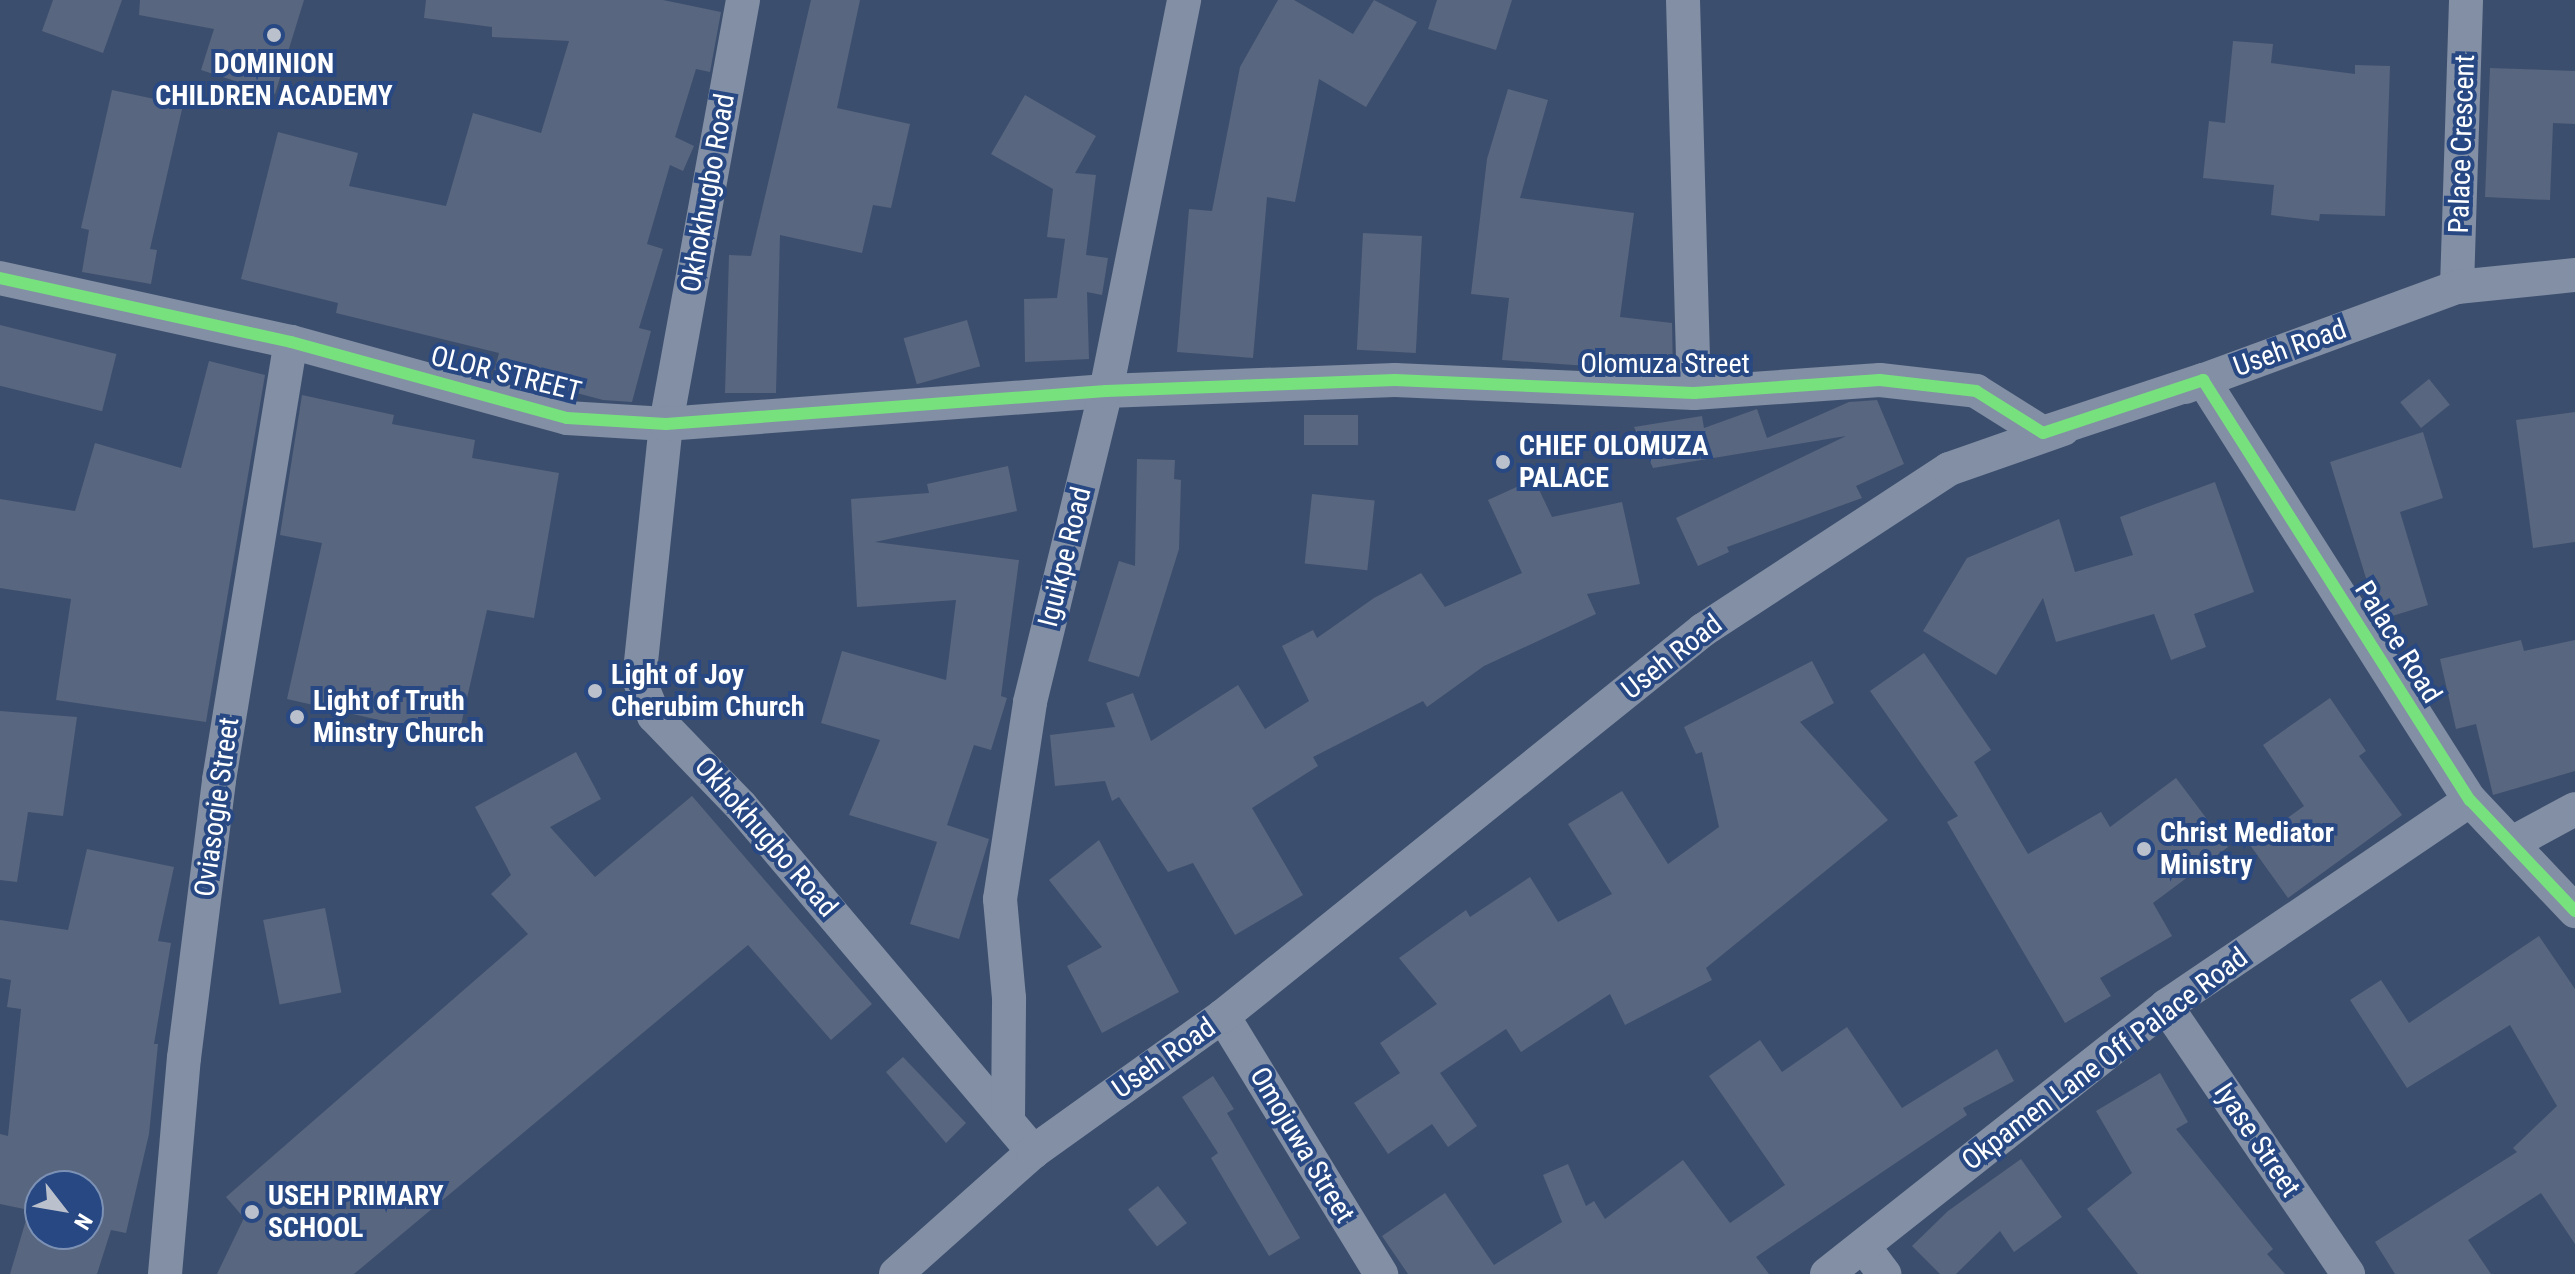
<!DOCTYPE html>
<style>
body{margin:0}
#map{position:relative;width:2575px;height:1274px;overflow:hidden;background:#3c4e6e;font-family:"Roboto Condensed",sans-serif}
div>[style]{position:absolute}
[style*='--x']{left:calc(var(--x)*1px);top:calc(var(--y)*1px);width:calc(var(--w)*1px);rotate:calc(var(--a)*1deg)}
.building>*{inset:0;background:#58667f;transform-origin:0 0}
.minor>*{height:34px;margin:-17px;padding:0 17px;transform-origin:17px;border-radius:17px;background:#828fa4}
.cycleway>*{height:12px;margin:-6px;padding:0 6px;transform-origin:6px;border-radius:6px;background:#77e17e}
.dots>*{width:22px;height:22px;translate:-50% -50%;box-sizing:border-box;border:4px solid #274883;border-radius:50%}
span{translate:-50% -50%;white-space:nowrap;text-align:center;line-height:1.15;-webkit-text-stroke:8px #274883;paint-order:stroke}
.poi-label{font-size:28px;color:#fff;font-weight:700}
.left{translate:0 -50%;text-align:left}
.street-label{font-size:28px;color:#fff}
.north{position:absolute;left:24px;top:1170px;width:80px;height:80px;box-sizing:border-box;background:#274883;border:2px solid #7d91b5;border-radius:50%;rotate:121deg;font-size:22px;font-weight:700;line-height:32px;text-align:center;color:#fff}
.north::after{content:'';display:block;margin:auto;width:28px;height:36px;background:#bbc1cc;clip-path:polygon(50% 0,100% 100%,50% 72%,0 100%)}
</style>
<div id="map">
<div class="building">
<i style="clip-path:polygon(53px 0,122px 0,103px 53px,42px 31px)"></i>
<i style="clip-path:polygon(140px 0,304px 0,275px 94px,201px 70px,214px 29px,139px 15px)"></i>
<i style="clip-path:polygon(426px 0,663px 0,721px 12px,710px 72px,696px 69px,675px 137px,694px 146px,683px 171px,670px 165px,647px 244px,663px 249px,639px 328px,651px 331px,632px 402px,603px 400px,494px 371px,499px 353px,336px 313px,338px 303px,241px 279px,278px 132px,358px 153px,349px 186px,446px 206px,473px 113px,541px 133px,569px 41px,492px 37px,492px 27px,424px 18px)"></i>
<i style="clip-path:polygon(811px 0,860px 0,837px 108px,910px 124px,891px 208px,873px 205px,862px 253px,780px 235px,776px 393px,725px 393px,729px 255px,751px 256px)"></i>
<i style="clip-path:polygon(1278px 0,1294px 0,1353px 34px,1374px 0,1417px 22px,1366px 107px,1319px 79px,1295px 202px,1267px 197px,1253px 358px,1177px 352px,1189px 209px,1212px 211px,1240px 67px)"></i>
<i style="clip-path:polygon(1437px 0,1512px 0,1496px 50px,1428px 29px)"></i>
<i style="clip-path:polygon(2233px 41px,2273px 44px,2271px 63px,2355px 74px,2355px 65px,2390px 66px,2385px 216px,2320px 214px,2319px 221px,2271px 215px,2274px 185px,2203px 178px,2209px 121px,2225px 123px)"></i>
<i style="clip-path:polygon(2490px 68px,2575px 71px,2575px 124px,2553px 123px,2550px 200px,2485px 197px)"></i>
<i style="clip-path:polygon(1508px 89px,1548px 100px,1520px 198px,1634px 213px,1620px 317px,1672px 323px,1673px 372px,1502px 360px,1509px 298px,1471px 294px,1487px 159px)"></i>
<i style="clip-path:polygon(112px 90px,183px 105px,150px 249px,157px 250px,151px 284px,82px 272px,89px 230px,81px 228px)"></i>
<i style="clip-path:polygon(1025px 95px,1096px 136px,1075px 173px,1096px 175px,1086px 255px,1108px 258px,1102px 295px,1087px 292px,1089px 359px,1025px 362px,1024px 299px,1057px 298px,1065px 239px,1047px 237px,1053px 189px,991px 154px)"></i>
<i style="left:1363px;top:233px;width:59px;height:117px;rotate:3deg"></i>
<i style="left:967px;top:320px;width:48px;height:66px;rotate:74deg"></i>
<i style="left:0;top:325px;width:120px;height:59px;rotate:14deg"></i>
<i style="clip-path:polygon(209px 361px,265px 375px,206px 722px,56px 700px,71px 599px,0 588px,0 499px,75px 511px,95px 443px,181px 468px)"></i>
<i style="left:2429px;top:379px;width:33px;height:37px;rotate:51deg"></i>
<i style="clip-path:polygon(302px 395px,394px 415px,392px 424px,475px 440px,472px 458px,559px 473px,534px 618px,487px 610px,458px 738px,287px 699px,322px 543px,280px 535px)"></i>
<i style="clip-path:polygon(1877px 400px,1904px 464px,1856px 486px,1862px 498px,1727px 547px,1729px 552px,1698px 566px,1676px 518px,1846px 436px,1653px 468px,1634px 427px,1702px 416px,1704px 428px,1757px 409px,1767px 438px,1849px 402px)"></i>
<i style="clip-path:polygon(2575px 412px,2575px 542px,2533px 548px,2516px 420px)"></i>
<i style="left:1304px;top:415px;width:54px;height:30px"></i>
<i style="clip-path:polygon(2423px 432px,2443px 498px,2400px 512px,2428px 605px,2379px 620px,2330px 462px)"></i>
<i style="clip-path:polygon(1137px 459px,1175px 460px,1174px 479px,1181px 480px,1179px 549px,1139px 677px,1088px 661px,1119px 561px,1135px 566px)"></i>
<i style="clip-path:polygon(1008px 466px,1017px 511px,875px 542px,1019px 560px,1001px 696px,1007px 698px,991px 750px,974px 745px,947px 825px,989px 839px,959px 939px,910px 924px,937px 842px,849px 815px,880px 740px,821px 723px,842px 651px,946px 680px,956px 600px,857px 607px,851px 499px,929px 493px,927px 484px)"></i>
<i style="clip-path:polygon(1534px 479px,1552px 517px,1622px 502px,1640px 584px,1587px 594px,1596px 614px,1484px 666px,1427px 707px,1423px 701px,1313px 757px,1318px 766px,1252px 808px,1303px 895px,1235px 935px,1193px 863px,1168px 872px,1119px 797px,1112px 801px,1105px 781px,1055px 786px,1050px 735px,1115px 727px,1106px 703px,1133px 693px,1151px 741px,1238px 685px,1265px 729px,1309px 701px,1282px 646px,1313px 630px,1317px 638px,1374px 598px,1421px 573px,1445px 607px,1522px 573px,1488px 500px)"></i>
<i style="clip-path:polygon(2215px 482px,2254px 592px,2194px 614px,2206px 647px,2171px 660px,2154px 614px,2056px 642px,2043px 598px,1996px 675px,1923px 631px,1967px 558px,2059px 519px,2075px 572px,2133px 555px,2120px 517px)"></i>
<i style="left:1312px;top:494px;width:63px;height:70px;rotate:6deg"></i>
<i style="clip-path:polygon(2521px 640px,2524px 651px,2575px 640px,2575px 771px,2493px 795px,2476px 724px,2456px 729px,2440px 659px)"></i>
<i style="clip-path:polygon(1924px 653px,1991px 750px,1974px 762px,2028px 854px,2101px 812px,2110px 827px,2176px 778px,2228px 847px,2153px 903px,2172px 936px,2100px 978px,2111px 996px,2065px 1023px,1947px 822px,1958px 816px,1870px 691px)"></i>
<i style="clip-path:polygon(1812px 661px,1834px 703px,1800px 722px,1888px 820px,1706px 968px,1712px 980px,1625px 1025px,1610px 994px,1521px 1052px,1506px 1029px,1440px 1073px,1477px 1126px,1448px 1147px,1432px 1124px,1388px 1154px,1354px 1103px,1400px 1073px,1380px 1043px,1437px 1004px,1399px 958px,1466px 910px,1470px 917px,1530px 877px,1558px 922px,1612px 894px,1568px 824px,1622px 791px,1668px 864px,1719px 827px,1702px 752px,1696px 754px,1684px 727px)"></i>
<i style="clip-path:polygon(2330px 698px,2366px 751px,2359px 756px,2402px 815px,2288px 898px,2250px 845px,2304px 806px,2263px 745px)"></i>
<i style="clip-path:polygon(0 711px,77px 717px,63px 816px,28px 812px,17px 882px,0 880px)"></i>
<i style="clip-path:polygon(576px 752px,601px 799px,550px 827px,595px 877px,692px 796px,872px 1004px,831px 1040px,748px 945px,354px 1274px,217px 1274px,244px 1218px,226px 1197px,528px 934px,491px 894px,511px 875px,475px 807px)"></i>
<i style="clip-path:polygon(1099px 840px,1179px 992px,1102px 1033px,1067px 966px,1102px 947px,1049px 880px)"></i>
<i style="clip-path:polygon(evenodd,87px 849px,174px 867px,158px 941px,171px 943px,154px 1044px,158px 1044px,149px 1134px,126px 1233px,111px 1230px,97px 1274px,10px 1274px,29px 1210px,0 1204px,0 1134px,8px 1136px,21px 1009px,7px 1007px,11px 980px,0 978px,0 920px,68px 930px,87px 849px,40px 1186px,88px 1186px,88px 1234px,40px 1234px,40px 1186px)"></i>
<i style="left:325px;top:908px;width:86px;height:63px;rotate:79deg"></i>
<i style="clip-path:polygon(2539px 936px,2575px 989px,2575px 1244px,2541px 1193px,2468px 1240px,2491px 1274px,2395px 1274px,2375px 1242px,2517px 1152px,2513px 1148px,2557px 1106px,2510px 1025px,2407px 1088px,2350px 1000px,2381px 980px,2409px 1023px)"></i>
<i style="clip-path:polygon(1847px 1027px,1902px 1108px,1997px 1049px,2014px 1081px,1963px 1108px,1967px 1115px,1756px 1257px,1769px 1274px,1408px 1274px,1382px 1236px,1445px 1193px,1494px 1265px,1562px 1222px,1543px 1175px,1568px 1164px,1586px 1206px,1594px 1201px,1605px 1219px,1683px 1160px,1730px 1223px,1785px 1185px,1709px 1076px,1760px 1040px,1782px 1072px)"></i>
<i style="clip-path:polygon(903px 1057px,966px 1123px,946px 1143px,886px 1072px)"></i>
<i style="clip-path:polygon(2160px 1073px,2188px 1122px,2176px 1129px,2273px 1249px,2267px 1254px,2285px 1274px,2138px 1274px,2087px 1209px,2132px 1173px,2096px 1111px)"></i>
<i style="clip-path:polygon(1213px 1076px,1234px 1109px,1227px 1113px,1300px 1238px,1269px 1256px,1211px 1158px,1218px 1153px,1182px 1097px)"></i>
<i style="clip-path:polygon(2021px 1159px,2062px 1217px,2014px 1252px,2000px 1231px,1956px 1274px,1940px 1274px,1912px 1246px,1948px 1211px)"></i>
<i style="left:1158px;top:1186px;width:47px;height:38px;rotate:52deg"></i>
</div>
<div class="minor">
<i style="--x:743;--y:0;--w:431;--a:100.3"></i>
<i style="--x:666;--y:424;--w:256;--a:96"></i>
<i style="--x:639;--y:679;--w:40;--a:68"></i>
<i style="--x:654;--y:716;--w:125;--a:46"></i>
<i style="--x:741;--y:806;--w:453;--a:49.8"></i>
<i style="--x:1683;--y:0;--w:393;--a:88.4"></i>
<i style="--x:0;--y:278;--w:298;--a:12.4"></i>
<i style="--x:291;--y:342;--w:286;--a:15.4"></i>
<i style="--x:567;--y:418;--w:99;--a:3.5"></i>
<i style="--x:666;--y:424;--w:441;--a:-4.3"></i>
<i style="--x:1106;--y:391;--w:289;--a:-2.2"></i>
<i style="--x:1395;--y:380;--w:299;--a:2.5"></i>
<i style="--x:1694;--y:393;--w:186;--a:-4"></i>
<i style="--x:1880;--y:380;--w:97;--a:6.5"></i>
<i style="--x:1976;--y:391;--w:79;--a:32.1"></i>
<i style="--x:2043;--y:433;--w:169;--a:-18.3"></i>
<i style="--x:2203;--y:380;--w:498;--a:57.6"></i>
<i style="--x:2470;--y:800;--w:153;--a:46.6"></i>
<i style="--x:2457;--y:287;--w:287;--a:-88.2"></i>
<i style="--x:2185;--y:387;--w:290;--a:-20.2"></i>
<i style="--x:2457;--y:287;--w:119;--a:-5.8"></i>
<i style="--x:2514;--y:842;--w:69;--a:-28.4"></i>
<i style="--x:2166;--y:1006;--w:324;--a:55.8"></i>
<i style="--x:1223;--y:1016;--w:303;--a:58.5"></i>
<i style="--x:1008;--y:1120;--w:122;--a:-89.5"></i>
<i style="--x:1009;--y:998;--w:99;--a:-95.2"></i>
<i style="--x:1000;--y:899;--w:199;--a:-81.3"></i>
<i style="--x:1030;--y:702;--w:320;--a:-76.3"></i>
<i style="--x:1106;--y:391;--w:399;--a:-78.7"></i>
<i style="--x:1864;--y:1247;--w:34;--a:53"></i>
<i style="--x:165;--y:1274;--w:217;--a:-85"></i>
<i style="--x:184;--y:1058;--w:280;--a:-82.8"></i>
<i style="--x:219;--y:780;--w:444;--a:-80.7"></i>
<i style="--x:896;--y:1274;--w:183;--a:-41.7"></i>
<i style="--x:1033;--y:1152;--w:234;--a:-35.6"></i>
<i style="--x:1223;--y:1016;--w:616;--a:-38.81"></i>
<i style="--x:1703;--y:630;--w:294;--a:-33.2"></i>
<i style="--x:1949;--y:469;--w:121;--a:-19.3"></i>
<i style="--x:1827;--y:1274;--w:432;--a:-38.3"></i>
<i style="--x:2166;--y:1006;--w:367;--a:-34.1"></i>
</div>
<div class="cycleway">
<i style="--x:0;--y:278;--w:298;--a:12.4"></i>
<i style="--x:291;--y:342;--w:286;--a:15.4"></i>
<i style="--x:567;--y:418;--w:99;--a:3.5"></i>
<i style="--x:666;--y:424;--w:441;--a:-4.3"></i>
<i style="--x:1106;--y:391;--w:289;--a:-2.2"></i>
<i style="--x:1395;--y:380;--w:299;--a:2.5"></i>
<i style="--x:1694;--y:393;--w:186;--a:-4"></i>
<i style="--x:1880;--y:380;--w:97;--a:6.5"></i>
<i style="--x:1976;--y:391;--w:79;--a:32.1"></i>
<i style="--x:2043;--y:433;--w:169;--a:-18.3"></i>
<i style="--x:2203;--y:380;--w:498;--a:57.6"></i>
<i style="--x:2470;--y:800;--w:153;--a:46.6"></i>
</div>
<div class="dots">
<i style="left:274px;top:35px;background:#bbc1cc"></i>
<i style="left:1503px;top:462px;background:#bbc1cc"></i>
<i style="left:595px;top:691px;background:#bbc1cc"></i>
<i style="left:297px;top:717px;background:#bbc1cc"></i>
<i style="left:2144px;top:849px;background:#bbc1cc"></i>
<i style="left:252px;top:1212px;background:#bbc1cc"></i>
</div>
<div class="poi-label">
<span style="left:274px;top:80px">DOMINION<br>CHILDREN ACADEMY</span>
<span class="left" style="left:1519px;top:462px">CHIEF OLOMUZA<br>PALACE</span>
<span class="left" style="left:611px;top:691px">Light of Joy<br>Cherubim Church</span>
<span class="left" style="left:313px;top:717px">Light of Truth<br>Minstry Church</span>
<span class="left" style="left:2160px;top:849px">Christ Mediator<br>Ministry</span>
<span class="left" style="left:268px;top:1212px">USEH PRIMARY<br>SCHOOL</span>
</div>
<div class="street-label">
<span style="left:2462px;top:144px;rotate:-88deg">Palace Crescent</span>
<span style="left:708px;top:193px;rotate:-80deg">Okhokhugbo Road</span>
<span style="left:2290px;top:348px;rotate:-20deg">Useh Road</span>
<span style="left:1665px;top:364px">Olomuza Street</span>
<span style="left:506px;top:374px;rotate:14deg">OLOR STREET</span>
<span style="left:1065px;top:557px;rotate:-76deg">Iguikpe Road</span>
<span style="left:2398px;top:642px;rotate:58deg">Palace Road</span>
<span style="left:1672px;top:657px;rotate:-38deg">Useh Road</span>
<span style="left:217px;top:807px;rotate:-82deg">Oviasogie Street</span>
<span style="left:766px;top:837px;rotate:49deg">Okhokhugbo Road</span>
<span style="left:1164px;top:1058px;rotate:-35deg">Useh Road</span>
<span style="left:2105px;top:1059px;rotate:-37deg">Okpamen Lane Off Palace Road</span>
<span style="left:2257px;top:1140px;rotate:56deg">Iyase Street</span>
<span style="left:1302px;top:1145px;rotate:59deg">Omojuwa Street</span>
</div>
<div class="north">N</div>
</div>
